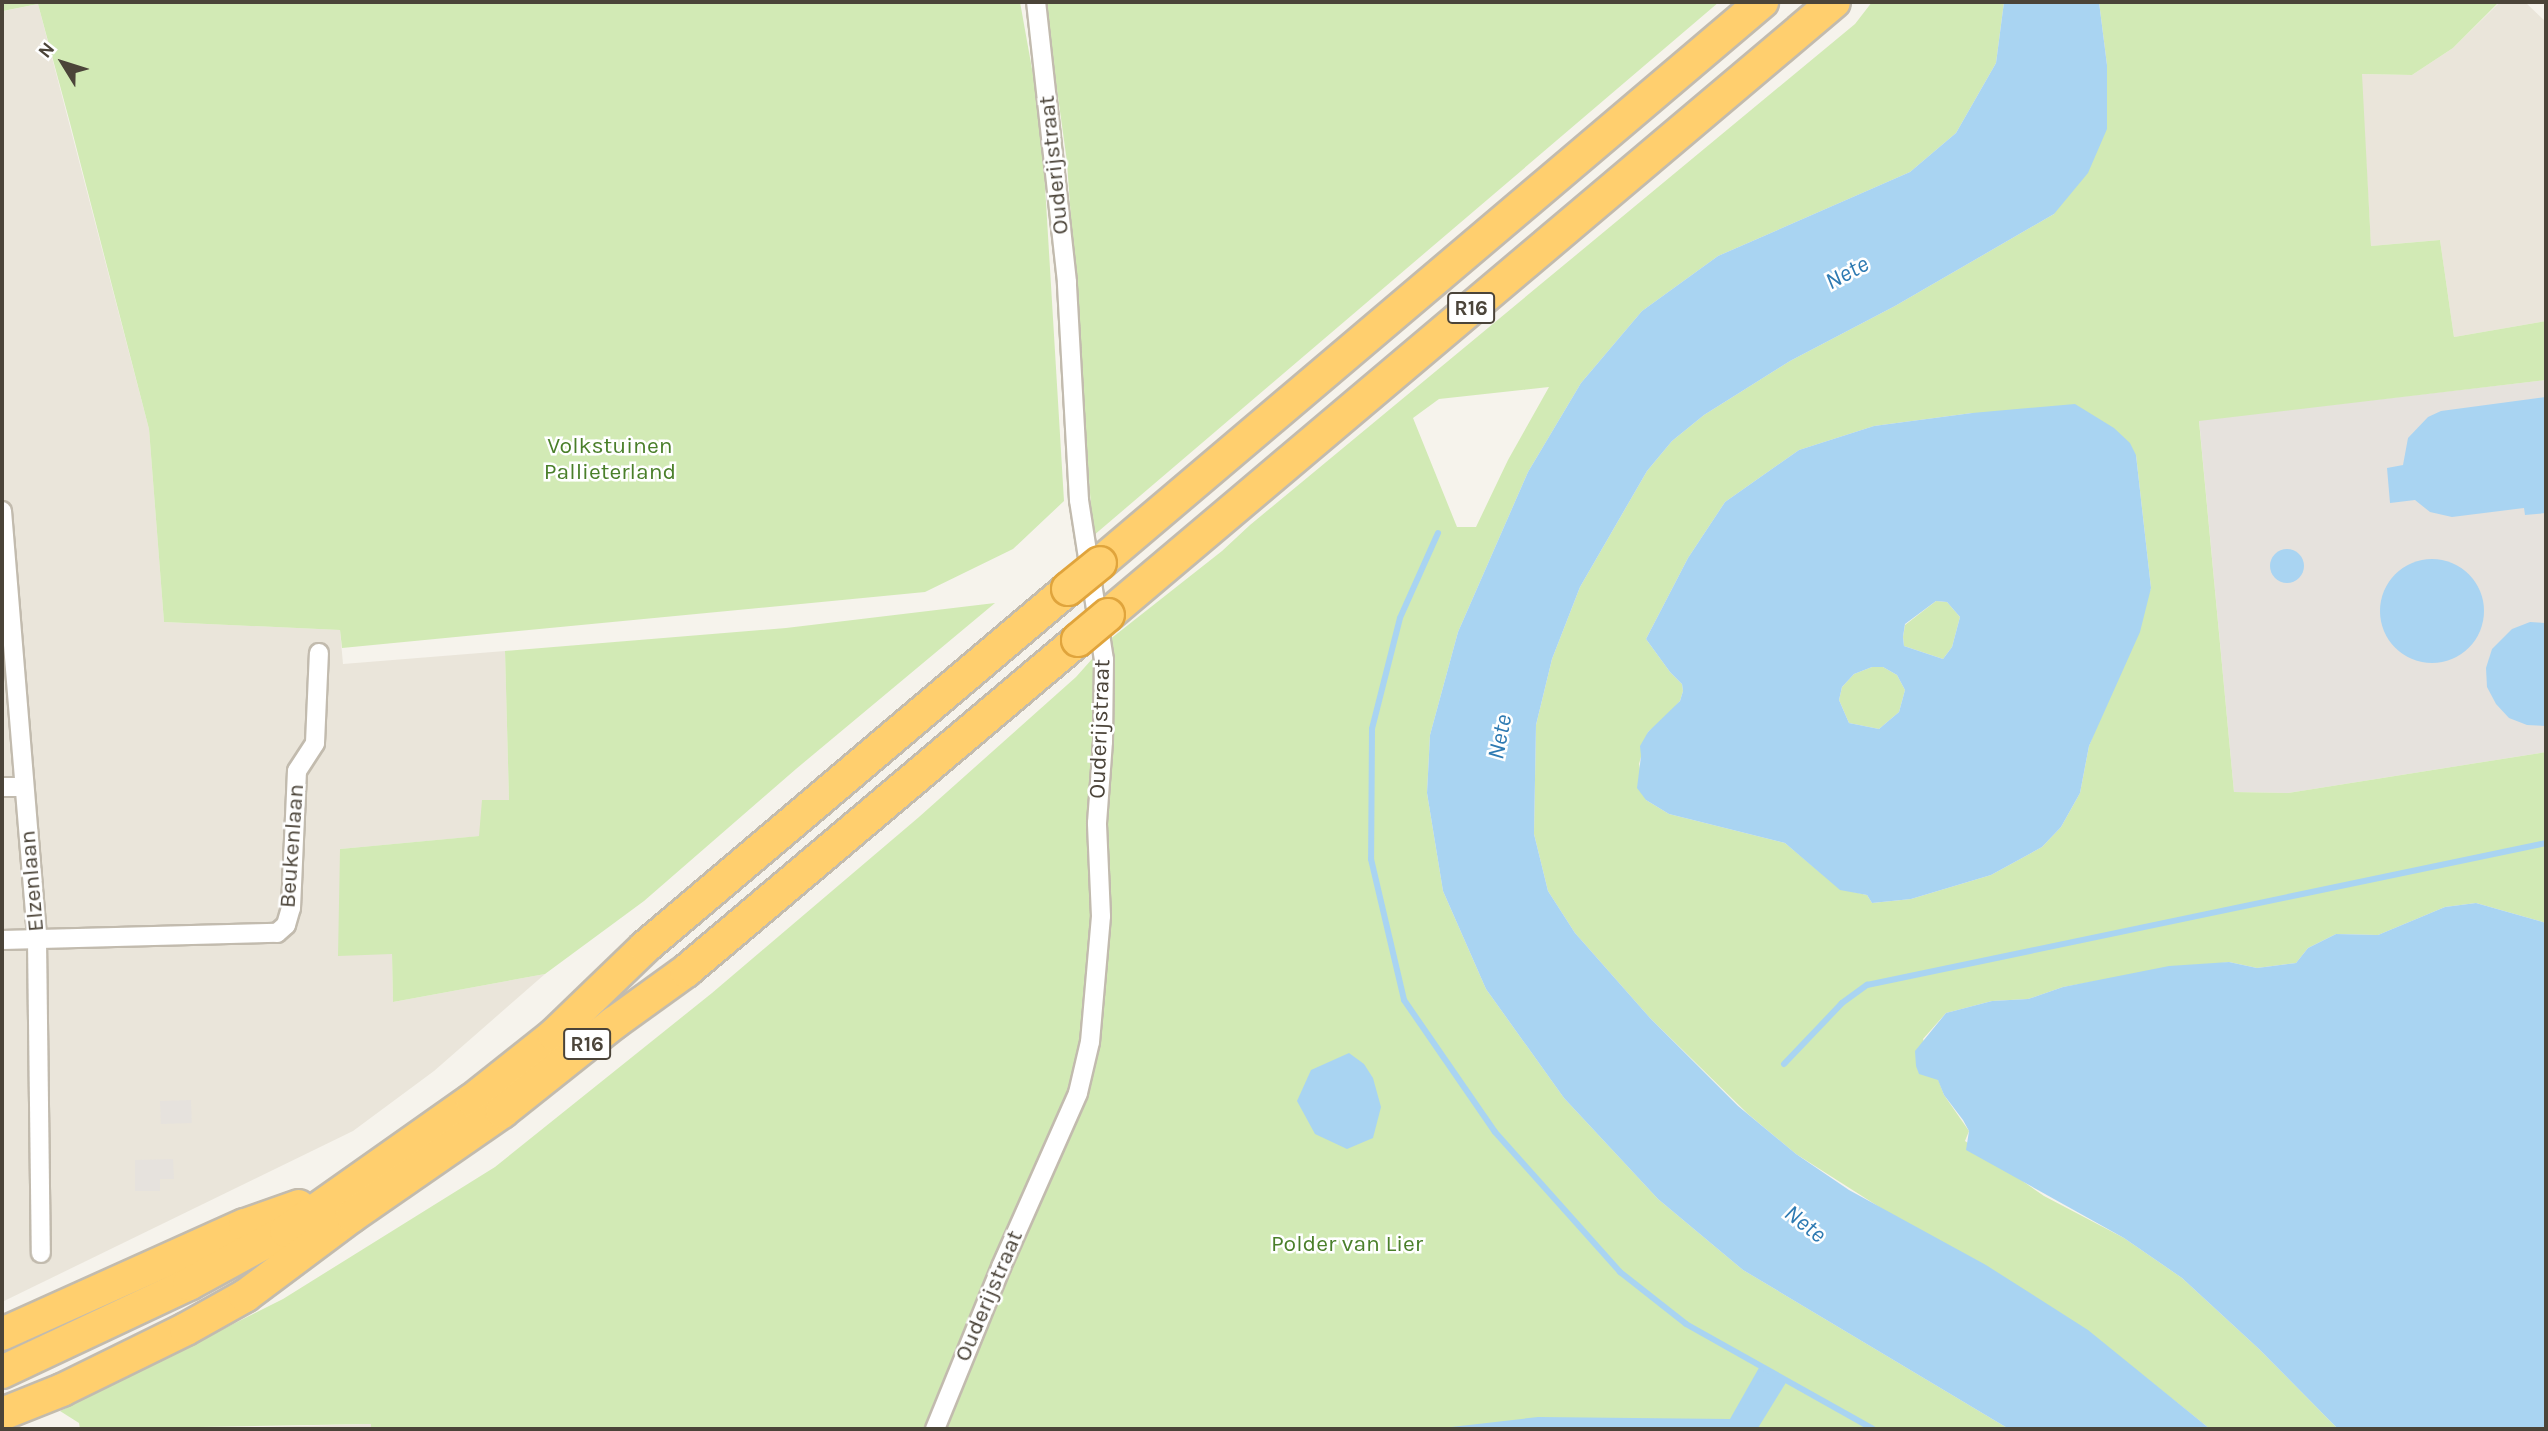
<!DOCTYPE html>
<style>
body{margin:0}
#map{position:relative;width:2548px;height:1431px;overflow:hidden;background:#f6f3ec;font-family:Karla,sans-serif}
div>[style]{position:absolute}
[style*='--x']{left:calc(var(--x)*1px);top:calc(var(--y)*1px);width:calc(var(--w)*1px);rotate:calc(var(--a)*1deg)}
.residential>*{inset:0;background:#eae5da}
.industrial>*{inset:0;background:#e6e2dd;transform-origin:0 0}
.green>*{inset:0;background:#d2eab5}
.water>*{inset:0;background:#a9d4f2}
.round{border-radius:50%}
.stream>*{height:6px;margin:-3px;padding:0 3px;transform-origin:3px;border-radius:3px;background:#a9d4f2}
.roads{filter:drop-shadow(2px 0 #c2bbae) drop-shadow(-2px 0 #c2bbae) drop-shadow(0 2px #c2bbae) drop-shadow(0 -2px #c2bbae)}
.street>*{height:18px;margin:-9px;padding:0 9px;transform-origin:9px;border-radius:9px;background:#fff}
.highway>*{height:32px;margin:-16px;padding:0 16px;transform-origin:16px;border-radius:16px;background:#ffcf6e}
.bridges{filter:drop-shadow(2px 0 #e0a43c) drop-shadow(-2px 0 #e0a43c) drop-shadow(0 2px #e0a43c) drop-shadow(0 -2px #e0a43c)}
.highway-bridge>*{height:32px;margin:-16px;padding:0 16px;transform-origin:16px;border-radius:16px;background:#ffcf6e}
span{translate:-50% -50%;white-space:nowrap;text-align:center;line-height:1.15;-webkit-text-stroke:5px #fff;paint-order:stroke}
.shield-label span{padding:2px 5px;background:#fff;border:2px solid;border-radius:5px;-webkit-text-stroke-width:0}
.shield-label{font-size:21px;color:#4b4439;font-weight:700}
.street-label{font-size:23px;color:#4b4439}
.park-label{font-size:23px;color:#4a7f2a}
.water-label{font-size:24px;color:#2e7ab2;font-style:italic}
.frame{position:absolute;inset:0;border:4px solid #4b4439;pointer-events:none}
.north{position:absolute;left:28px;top:28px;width:70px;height:70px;-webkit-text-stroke:5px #fff;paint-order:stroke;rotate:308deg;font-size:19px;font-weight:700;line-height:28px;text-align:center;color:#4b4439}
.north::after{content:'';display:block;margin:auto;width:24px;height:32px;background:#4b4439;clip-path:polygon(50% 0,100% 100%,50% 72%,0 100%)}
</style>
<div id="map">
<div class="residential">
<i style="clip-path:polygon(2500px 2px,2525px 2px,2546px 22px,2546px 321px,2454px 337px,2440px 240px,2371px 246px,2361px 74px,2412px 75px,2453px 48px)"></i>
<i style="clip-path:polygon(38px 4px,149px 429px,164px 622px,340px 630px,343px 664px,505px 651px,509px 800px,480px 836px,340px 849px,392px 954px,393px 1002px,545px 974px,434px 1071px,353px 1131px,2px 1302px,2px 6px,4px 11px)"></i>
<i style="clip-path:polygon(371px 1424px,371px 1429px,188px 1429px)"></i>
</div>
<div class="industrial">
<i style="clip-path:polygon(2546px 380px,2546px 752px,2288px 793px,2234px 792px,2199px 420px)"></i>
<i style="left:191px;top:1100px;width:23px;height:31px;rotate:88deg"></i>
<i style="clip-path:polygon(173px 1159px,174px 1179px,160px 1179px,160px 1191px,135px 1191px,135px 1160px)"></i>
</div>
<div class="green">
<i style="clip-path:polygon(2px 2px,1020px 2px,1041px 119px,1064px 501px,1013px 549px,925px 592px,342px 648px,340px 630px,164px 622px,149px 429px,70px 123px,38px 4px,3px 11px)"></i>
<i style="clip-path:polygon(1045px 2px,1719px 2px,1093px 536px,1067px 162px)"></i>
<i style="clip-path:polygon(evenodd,1872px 2px,2004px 2px,1996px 63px,1956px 133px,1910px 172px,1718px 256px,1642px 311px,1581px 383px,1528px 472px,1458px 632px,1430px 735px,1427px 793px,1443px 891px,1486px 989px,1564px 1098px,1658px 1199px,1743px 1270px,2009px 1429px,371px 1429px,371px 1424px,80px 1429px,79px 1423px,60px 1411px,283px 1299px,495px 1167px,712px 993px,919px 817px,1076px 677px,1109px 640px,1222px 551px,1250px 525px,1855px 24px,1872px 2px,1549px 387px,1508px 460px,1476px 527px,1457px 527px,1413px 418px,1439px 399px,1549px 387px)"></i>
<i style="clip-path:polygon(evenodd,2099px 2px,2499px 2px,2453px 48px,2412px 75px,2362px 74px,2371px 246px,2440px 240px,2454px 337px,2546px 321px,2546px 380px,2199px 421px,2234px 792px,2288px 793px,2546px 752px,2546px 923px,2476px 903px,2445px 907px,2378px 935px,2336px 934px,2308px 948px,2296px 963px,2257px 968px,2229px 962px,2114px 978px,2063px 987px,2028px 999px,1992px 1001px,1946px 1013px,1923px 1039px,1944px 1095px,1969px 1131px,1965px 1141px,2044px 1196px,2124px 1238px,2182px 1278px,2259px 1349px,2338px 1429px,2210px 1429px,2140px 1373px,1796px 1154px,1748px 1114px,1650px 1018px,1575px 933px,1548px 891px,1534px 834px,1536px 725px,1552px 659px,1580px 587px,1647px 471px,1672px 441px,1704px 415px,1790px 361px,1895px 306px,2054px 214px,2107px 65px,2099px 2px,1972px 413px,2136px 455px,2151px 588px,2089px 746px,2080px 793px,2061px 827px,2042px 847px,1991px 875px,1911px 899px,1872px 903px,1867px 895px,1840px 889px,1785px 843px,1669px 814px,1646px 800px,1639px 764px,1648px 732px,1666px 717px,1680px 701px,1683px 691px,1682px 684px,1670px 672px,1646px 639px,1688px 558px,1725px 502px,1799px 450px,1874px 426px,1972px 413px)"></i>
<i style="clip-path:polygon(1936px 601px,1947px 602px,1960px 617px,1952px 647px,1943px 659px,1904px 646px,1903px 637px,1905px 625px)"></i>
<i style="clip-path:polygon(995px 603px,796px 769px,644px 901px,545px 974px,393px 1002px,392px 954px,338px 956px,340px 849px,479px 836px,482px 800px,509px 800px,505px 651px,786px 628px)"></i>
<i style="clip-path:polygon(1872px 667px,1883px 667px,1897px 675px,1905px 690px,1899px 712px,1879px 729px,1849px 723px,1839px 700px,1842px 687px,1854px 674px)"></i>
</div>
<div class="water">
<i style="clip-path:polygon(2004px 2px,2099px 2px,2107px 65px,2107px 129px,2088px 173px,2054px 214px,1895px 306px,1790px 361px,1704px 415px,1672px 441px,1647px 471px,1580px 587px,1552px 659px,1536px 725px,1534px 834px,1548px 891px,1575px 933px,1650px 1018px,1738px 1106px,1796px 1154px,1849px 1190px,1986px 1265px,2088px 1330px,2210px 1429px,2009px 1429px,1743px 1270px,1658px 1199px,1564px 1098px,1486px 989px,1443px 891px,1427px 793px,1430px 735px,1458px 632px,1528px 472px,1581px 383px,1642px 311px,1718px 256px,1910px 172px,1956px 133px,1996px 63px)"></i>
<i style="clip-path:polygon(2546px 397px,2546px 513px,2525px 515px,2524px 508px,2452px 517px,2430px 512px,2415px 500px,2390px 503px,2387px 468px,2403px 465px,2408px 438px,2428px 417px,2441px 411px)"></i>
<i style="clip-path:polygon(evenodd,2075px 404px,2114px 428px,2130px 443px,2136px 455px,2151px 588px,2140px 632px,2089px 746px,2080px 793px,2061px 827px,2042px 847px,1991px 875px,1911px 899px,1872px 903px,1867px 895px,1840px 890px,1785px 843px,1669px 814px,1646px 800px,1637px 788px,1641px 756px,1640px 746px,1648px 732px,1680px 701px,1683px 691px,1682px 684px,1670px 672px,1646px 639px,1688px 558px,1725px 502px,1799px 450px,1874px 426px,1972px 413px,2075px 404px,1936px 601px,1947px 602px,1960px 617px,1952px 647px,1943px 659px,1904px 646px,1903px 637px,1905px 624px,1936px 601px,2075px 404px,1872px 667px,1883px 667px,1897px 675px,1905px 690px,1899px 712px,1879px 729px,1849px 723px,1839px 700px,1842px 687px,1854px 674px,1872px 667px)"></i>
<i class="round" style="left:2270px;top:549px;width:34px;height:34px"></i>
<i class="round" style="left:2380px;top:559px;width:104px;height:104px"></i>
<i style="clip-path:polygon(2530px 622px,2546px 623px,2546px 726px,2527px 725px,2509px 718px,2496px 704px,2487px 687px,2486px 668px,2492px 649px,2512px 629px)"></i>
<i style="clip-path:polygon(2476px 903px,2546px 923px,2546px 1429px,2338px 1429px,2259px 1349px,2182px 1278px,2124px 1238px,1966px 1150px,1969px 1131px,1963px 1120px,1944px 1095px,1938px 1080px,1919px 1074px,1916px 1066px,1915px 1051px,1946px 1013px,1992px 1001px,2028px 999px,2063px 987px,2169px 966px,2229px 962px,2257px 968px,2296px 963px,2308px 948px,2336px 934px,2378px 935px,2445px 907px)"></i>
<i style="clip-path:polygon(1349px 1053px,1364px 1064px,1373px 1078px,1381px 1107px,1373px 1138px,1347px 1149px,1315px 1134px,1297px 1101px,1311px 1070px)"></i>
<i style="clip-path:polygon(1760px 1366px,1787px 1381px,1758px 1428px,1789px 1429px,1434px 1429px,1538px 1417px,1730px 1419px)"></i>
</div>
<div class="stream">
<i style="--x:1438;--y:533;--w:93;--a:114.1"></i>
<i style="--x:1400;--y:618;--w:114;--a:104.2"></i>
<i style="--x:1372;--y:729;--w:130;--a:90.4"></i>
<i style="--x:1371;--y:859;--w:145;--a:76.8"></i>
<i style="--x:1404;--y:1000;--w:160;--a:55.4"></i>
<i style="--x:1495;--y:1132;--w:188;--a:48.2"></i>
<i style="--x:1620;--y:1272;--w:84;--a:38.2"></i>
<i style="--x:1686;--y:1324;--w:214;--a:29.3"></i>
<i style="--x:1784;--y:1064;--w:84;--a:-46.4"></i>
<i style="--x:1842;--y:1003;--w:31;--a:-36"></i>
<i style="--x:1867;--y:985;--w:694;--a:-11.81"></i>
</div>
<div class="roads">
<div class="street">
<i style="--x:2;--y:511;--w:430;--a:85.3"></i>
<i style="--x:37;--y:940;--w:313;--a:89.3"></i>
<i style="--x:2;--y:787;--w:22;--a:0"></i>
<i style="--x:2;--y:940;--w:275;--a:-1.5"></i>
<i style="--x:277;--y:933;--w:12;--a:-42"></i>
<i style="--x:286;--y:925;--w:18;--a:-74"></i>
<i style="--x:291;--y:908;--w:137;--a:-87.5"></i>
<i style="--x:297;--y:771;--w:33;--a:-57"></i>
<i style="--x:315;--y:743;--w:90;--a:-87.5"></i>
<i style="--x:935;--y:1429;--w:175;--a:-67.8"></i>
<i style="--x:1001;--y:1267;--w:190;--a:-66.1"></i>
<i style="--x:1078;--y:1093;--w:52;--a:-76.8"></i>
<i style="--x:1090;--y:1042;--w:126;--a:-85"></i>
<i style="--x:1101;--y:916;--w:93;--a:-92.5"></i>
<i style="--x:1097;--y:823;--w:81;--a:-85.8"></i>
<i style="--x:1103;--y:742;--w:82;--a:-89.3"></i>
<i style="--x:1104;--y:660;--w:162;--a:-98.9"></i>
<i style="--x:1079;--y:500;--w:218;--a:-93.2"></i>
<i style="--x:1067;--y:282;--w:282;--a:-96.3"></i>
</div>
<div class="highway">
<i style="--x:1100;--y:563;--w:868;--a:-40.28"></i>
<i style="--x:1108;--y:615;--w:950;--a:-40.18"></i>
<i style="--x:2;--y:1334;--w:266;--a:-24.2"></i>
<i style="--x:245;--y:1225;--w:57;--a:-19.4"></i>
<i style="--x:2;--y:1372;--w:207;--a:-25.2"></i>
<i style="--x:189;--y:1284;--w:111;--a:-28.7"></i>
<i style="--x:286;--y:1231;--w:228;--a:-35.2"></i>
<i style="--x:472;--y:1100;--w:105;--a:-38.4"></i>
<i style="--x:554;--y:1035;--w:127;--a:-44"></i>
<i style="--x:645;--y:947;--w:554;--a:-40.24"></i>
<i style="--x:2;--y:1414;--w:65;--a:-21.8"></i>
<i style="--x:62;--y:1390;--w:138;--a:-26.2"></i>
<i style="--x:186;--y:1329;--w:68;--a:-29.2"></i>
<i style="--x:245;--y:1296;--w:134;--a:-36.8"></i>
<i style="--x:352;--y:1216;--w:183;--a:-34.7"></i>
<i style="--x:502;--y:1112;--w:143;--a:-38.5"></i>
<i style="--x:614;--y:1023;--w:89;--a:-35.8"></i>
<i style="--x:686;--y:971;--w:513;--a:-40.18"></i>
</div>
</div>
<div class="bridges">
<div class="highway-bridge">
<i style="--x:1068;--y:589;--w:41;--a:-39.1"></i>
<i style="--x:1078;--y:640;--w:39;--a:-40"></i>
</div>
</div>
<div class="shield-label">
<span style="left:1471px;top:308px">R16</span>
<span style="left:587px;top:1044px">R16</span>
</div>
<div class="street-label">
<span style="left:1054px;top:165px;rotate:-96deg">Ouderijstraat</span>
<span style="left:1100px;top:729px;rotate:-88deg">Ouderijstraat</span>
<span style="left:292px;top:846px;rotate:-86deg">Beukenlaan</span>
<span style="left:32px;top:881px;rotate:-95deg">Elzenlaan</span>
<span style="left:989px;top:1296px;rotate:-67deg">Ouderijstraat</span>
</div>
<div class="park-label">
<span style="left:610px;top:459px">Volkstuinen<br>Pallieterland</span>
<span style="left:1347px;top:1244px">Polder van Lier</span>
</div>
<div class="water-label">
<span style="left:1847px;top:273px;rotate:-28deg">Nete</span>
<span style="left:1500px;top:737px;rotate:-79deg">Nete</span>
<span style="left:1805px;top:1224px;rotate:38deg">Nete</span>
</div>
<div class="frame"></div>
<div class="north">N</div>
</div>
